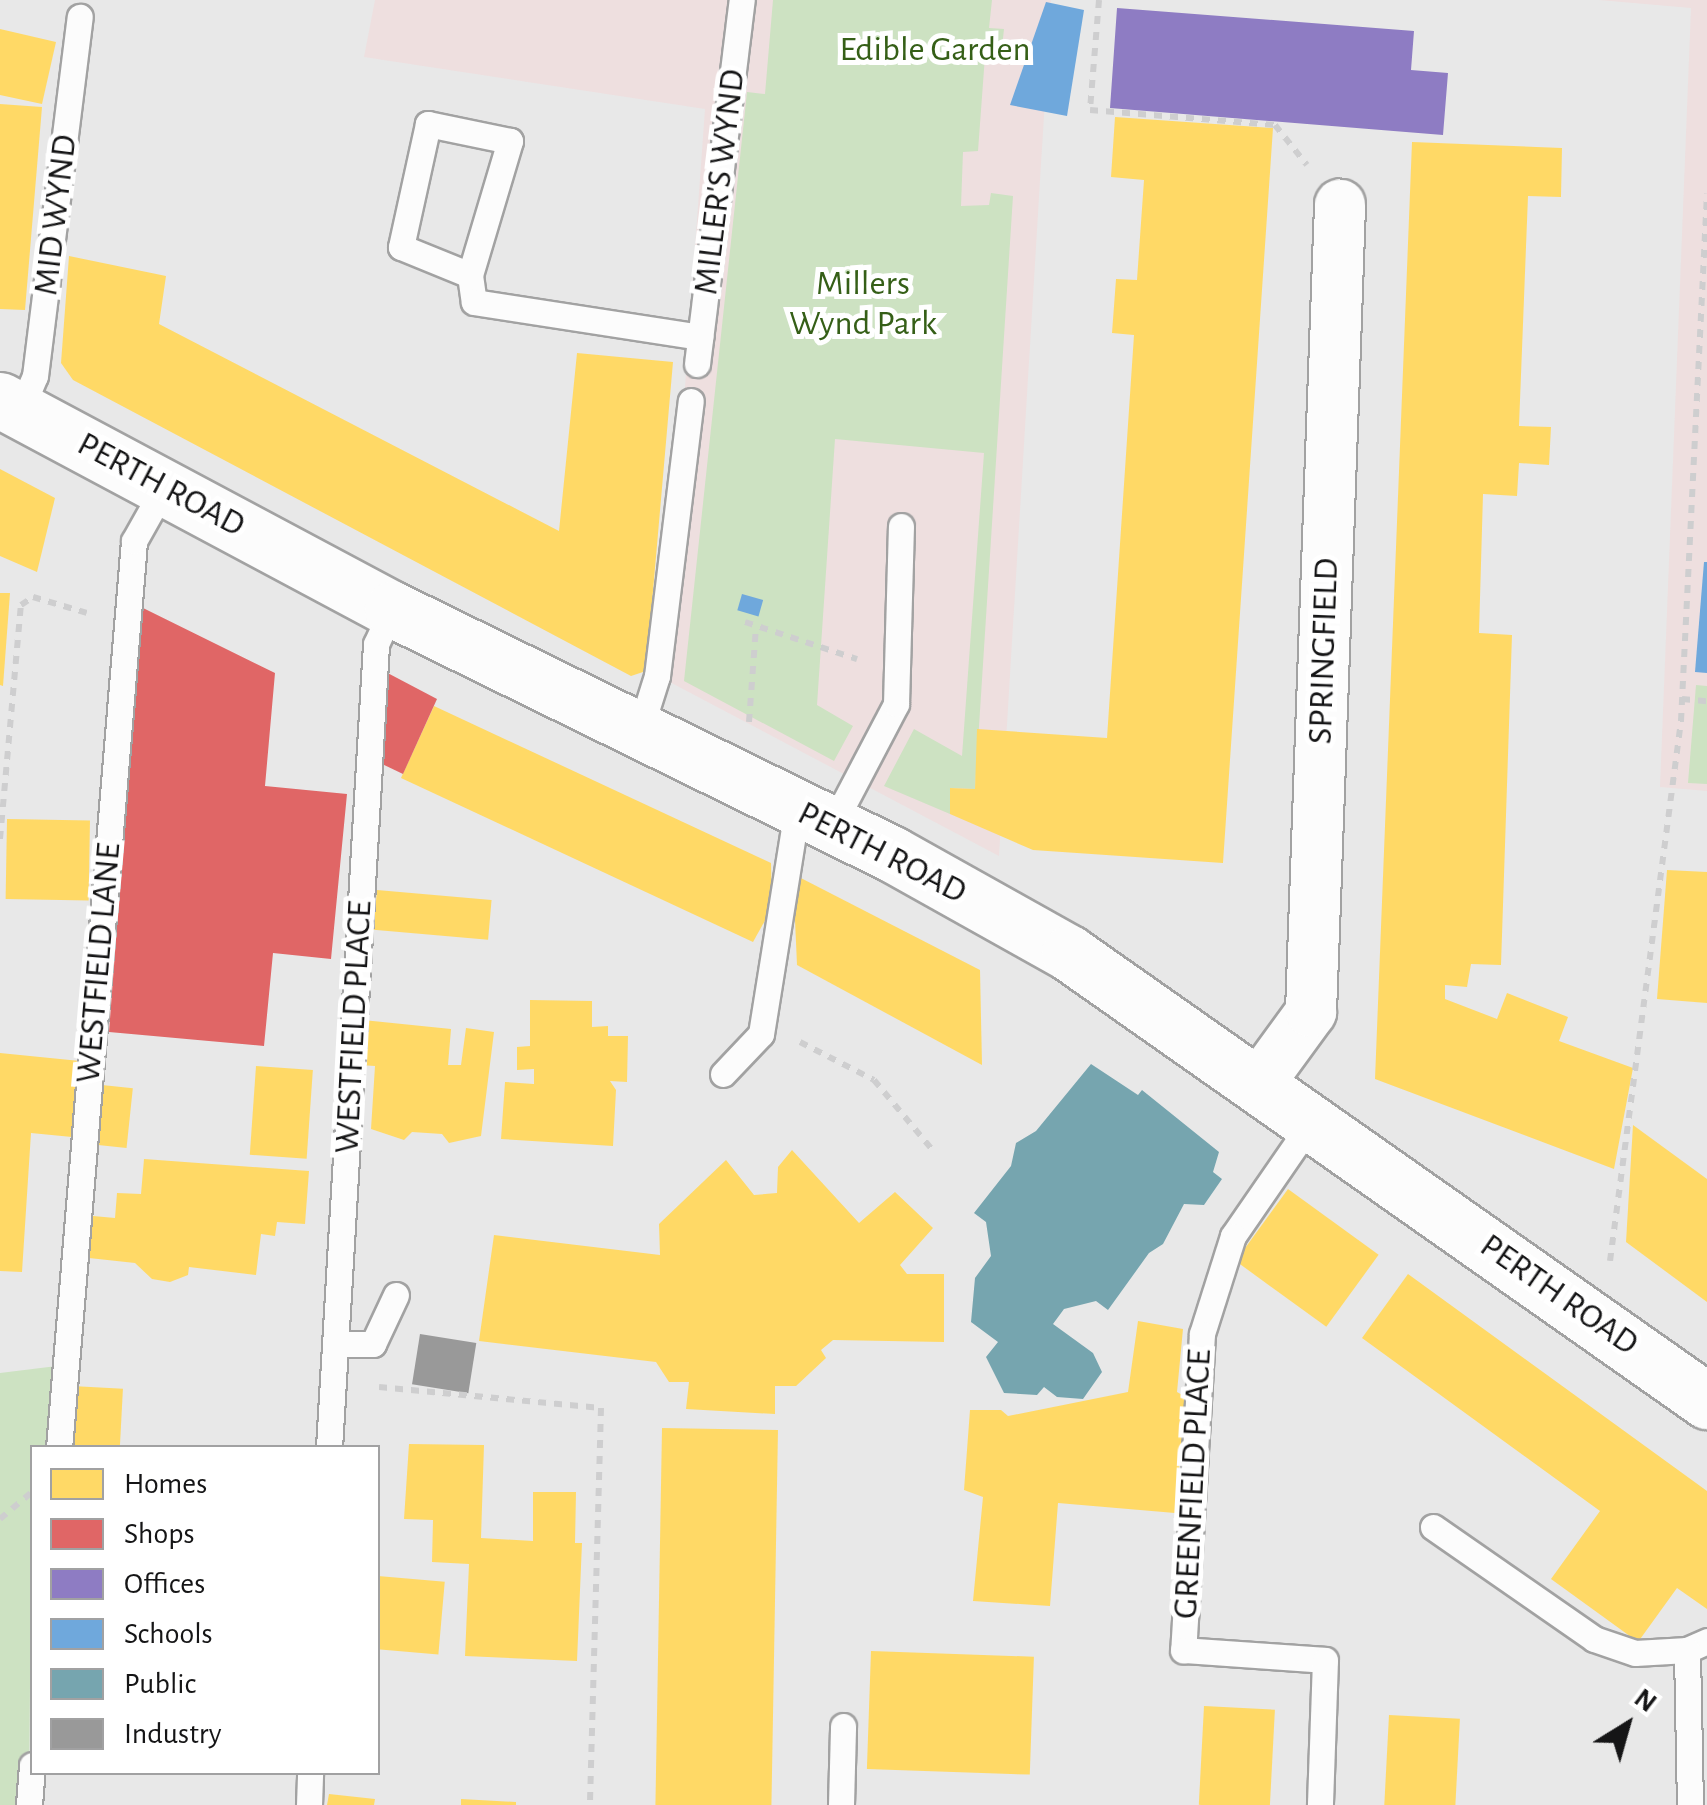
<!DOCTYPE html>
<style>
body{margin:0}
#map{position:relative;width:1707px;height:1805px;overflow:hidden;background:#e8e8e8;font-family:"Alegreya Sans",sans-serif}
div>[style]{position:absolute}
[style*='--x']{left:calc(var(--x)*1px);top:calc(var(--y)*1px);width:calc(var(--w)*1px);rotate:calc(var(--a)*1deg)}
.education>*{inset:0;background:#eedfdf}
.green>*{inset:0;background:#cde2c2}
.homes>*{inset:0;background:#ffd966;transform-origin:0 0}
.shops>*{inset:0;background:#e06666}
.offices>*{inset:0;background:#8e7cc3}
.schools>*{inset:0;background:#6fa8dc;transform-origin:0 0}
.public>*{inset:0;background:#76a5af}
.industry>*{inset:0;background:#999;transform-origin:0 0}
.path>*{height:6px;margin-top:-3px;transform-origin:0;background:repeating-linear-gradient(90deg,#cececf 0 8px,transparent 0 16px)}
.roads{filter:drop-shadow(2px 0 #a2a2a2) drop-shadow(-2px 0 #a2a2a2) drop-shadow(0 2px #a2a2a2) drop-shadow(0 -2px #a2a2a2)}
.service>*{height:25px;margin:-12.5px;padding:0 12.5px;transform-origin:12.5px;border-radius:12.5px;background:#fcfcfc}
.minor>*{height:50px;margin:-25px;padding:0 25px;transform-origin:25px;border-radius:25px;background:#fcfcfc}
.tertiary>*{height:55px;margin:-27.5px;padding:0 27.5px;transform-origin:27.5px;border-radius:27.5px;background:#fcfcfc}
span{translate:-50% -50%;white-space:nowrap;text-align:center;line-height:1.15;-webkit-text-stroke:10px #fff;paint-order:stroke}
.park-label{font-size:35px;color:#355f17}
.street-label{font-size:35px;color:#151516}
.legend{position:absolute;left:30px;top:1445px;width:350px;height:330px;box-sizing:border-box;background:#fff;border:2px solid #a1a1a2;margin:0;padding:12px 18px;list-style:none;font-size:30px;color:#151516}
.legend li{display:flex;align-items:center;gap:20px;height:50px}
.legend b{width:50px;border:2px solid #a1a1a2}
.north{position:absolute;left:1577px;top:1675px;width:100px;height:100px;-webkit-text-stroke:8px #fff;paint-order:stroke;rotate:37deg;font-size:28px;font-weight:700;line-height:40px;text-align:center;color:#151516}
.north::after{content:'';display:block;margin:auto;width:35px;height:45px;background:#151516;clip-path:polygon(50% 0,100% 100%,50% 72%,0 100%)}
</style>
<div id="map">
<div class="education">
<i style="clip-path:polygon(375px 0,1051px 0,999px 856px,664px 679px,705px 109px,364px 57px)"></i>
<i style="clip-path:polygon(1599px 0,1707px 0,1707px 791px,1660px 787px,1691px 8px)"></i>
</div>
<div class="green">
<i style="clip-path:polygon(773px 0,992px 0,989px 28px,1004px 29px,1001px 57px,985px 56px,978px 151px,963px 152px,961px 206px,989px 205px,991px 193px,1013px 196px,975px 789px,950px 788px,950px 814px,884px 786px,914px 729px,962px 756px,984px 453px,835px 439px,817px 705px,853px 726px,834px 761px,684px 681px,747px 92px,765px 94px)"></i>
<i style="clip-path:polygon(1696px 685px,1707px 686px,1707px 784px,1688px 783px)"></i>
<i style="clip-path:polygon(65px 1365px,59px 1447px,32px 1448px,29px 1805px,0 1805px,0 1373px)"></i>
</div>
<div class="homes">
<i style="clip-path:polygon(0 29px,56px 42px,42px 104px,0 95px)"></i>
<i style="clip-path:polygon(0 104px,42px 107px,25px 310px,0 309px)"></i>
<i style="clip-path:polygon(1115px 117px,1273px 128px,1223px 863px,1033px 850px,950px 814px,950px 788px,975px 789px,977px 729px,1107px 738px,1134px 335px,1112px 333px,1116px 279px,1137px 280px,1144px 180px,1111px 177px)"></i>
<i style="clip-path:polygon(1412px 142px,1562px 148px,1561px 197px,1528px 196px,1519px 426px,1551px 427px,1549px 465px,1519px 463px,1517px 496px,1483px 494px,1479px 633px,1512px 635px,1501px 965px,1471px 964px,1467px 987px,1445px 985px,1445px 999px,1497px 1019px,1507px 993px,1568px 1017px,1559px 1041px,1633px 1068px,1614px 1169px,1375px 1079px)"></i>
<i style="clip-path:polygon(69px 256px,166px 276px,159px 324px,559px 531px,577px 353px,673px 362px,646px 671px,631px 676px,73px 380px,61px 363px)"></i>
<i style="clip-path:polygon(0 469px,55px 498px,37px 572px,0 556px)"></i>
<i style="clip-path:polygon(0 593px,10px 593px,3px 686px,0 685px)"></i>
<i style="clip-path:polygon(434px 706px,771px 863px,772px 908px,753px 942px,401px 778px)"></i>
<i style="left:7px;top:819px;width:83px;height:80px;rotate:1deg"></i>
<i style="clip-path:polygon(1667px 870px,1707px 872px,1707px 1003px,1657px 999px)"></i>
<i style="clip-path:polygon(793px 874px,980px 970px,982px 1065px,797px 965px)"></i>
<i style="left:377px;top:890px;width:115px;height:40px;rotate:5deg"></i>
<i style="clip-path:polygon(530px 1000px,592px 1001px,592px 1027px,608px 1026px,608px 1036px,628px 1036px,627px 1082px,610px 1081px,616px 1090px,613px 1146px,501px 1139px,505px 1082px,534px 1084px,534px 1069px,517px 1070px,517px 1047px,530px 1046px)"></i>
<i style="clip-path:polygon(363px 1020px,451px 1029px,448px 1065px,461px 1065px,466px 1028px,494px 1032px,481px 1136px,449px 1143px,442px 1134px,412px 1132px,404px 1140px,371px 1129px,375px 1066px,359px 1065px)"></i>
<i style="clip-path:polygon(0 1053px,80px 1061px,72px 1137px,31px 1133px,22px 1272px,0 1271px)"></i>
<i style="left:256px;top:1066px;width:57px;height:89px;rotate:4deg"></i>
<i style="left:102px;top:1085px;width:31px;height:60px;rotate:6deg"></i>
<i style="clip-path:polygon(1633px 1125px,1707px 1179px,1707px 1302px,1626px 1242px)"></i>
<i style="clip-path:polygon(792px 1150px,859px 1223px,895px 1192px,933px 1228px,900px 1265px,907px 1274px,944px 1274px,944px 1342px,833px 1340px,821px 1350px,826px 1358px,796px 1386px,775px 1386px,775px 1414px,686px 1409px,689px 1382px,669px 1382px,656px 1362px,479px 1341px,494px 1235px,660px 1255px,659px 1224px,726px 1160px,754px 1195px,777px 1193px,778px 1167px)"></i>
<i style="clip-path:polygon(144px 1159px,309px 1171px,305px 1224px,277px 1222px,275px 1236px,261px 1234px,256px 1275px,189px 1267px,188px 1275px,170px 1282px,152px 1279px,135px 1263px,89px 1258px,93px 1216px,115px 1218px,117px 1193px,141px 1194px)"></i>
<i style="left:1288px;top:1189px;width:112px;height:89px;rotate:36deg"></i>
<i style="clip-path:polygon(1408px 1274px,1707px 1491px,1707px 1609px,1677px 1588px,1638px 1642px,1551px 1579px,1600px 1511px,1362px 1338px)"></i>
<i style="clip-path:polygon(1138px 1321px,1183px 1329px,1177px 1392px,1186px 1397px,1175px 1513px,1058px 1503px,1050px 1606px,973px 1601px,983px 1497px,964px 1490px,970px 1410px,1001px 1410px,1008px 1416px,1128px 1392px)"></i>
<i style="left:72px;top:1386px;width:51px;height:61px;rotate:3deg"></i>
<i style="left:662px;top:1428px;width:116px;height:377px;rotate:1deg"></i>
<i style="clip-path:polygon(409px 1444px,484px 1445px,481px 1538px,533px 1541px,533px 1492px,576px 1492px,575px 1543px,582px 1543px,577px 1661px,465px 1656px,469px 1564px,432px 1562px,433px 1520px,404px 1519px)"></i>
<i style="left:378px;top:1576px;width:67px;height:73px;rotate:5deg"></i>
<i style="left:871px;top:1651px;width:163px;height:118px;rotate:2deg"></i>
<i style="left:1204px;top:1706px;width:71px;height:99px;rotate:3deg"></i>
<i style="left:1389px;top:1715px;width:71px;height:90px;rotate:3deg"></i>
<i style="clip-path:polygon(329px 1794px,375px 1799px,374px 1805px,327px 1805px)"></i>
<i style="clip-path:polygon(461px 1799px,516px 1802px,516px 1805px,461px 1805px)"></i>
</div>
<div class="shops">
<i style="clip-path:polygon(141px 607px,275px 673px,265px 786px,347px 794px,331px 959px,273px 953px,264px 1046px,109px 1032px)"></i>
<i style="clip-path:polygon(380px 669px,437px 699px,403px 774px,380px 763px)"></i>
</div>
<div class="offices">
<i style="clip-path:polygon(1117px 8px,1414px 31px,1411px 70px,1448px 73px,1443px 135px,1110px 108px)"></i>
</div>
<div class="schools">
<i style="clip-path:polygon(1046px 2px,1084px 10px,1067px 116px,1010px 105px)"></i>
<i style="clip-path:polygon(1704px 562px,1707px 562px,1707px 673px,1695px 672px)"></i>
<i style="left:742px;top:594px;width:22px;height:17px;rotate:16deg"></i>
</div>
<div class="public">
<i style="clip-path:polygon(1091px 1064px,1138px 1095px,1142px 1090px,1219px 1152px,1213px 1172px,1222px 1179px,1204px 1205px,1184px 1204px,1163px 1244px,1149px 1253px,1108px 1310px,1096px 1301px,1064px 1309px,1053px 1324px,1093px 1353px,1102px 1372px,1083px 1399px,1057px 1397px,1044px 1387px,1037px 1395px,1004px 1393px,986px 1357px,998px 1342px,971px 1322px,975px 1278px,991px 1256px,986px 1222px,974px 1213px,1011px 1166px,1016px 1143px,1036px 1131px)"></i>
</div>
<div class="industry">
<i style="left:420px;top:1334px;width:57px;height:51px;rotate:9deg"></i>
</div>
<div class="path">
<i style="--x:1099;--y:0;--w:110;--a:94.7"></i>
<i style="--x:1090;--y:110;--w:186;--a:4.6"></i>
<i style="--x:1275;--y:125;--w:51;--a:51.3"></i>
<i style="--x:745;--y:622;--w:118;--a:18.3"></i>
<i style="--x:1682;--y:699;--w:25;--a:5"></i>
<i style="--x:749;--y:722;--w:96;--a:-85.8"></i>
<i style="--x:0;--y:839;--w:235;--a:-84.9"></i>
<i style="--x:21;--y:605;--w:14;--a:-34"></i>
<i style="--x:33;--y:597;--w:56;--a:16.5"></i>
<i style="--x:800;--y:1042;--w:83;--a:27.2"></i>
<i style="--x:874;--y:1080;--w:95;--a:50.1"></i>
<i style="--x:1610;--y:1261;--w:545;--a:-82.51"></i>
<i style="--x:1681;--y:721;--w:528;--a:-87.18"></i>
<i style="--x:379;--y:1387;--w:223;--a:5.4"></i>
<i style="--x:601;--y:1408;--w:397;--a:91.6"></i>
<i style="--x:0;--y:1519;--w:42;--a:-40.2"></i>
</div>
<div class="roads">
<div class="service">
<i style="--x:470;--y:275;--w:140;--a:-73.4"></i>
<i style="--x:510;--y:141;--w:84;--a:-168.3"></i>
<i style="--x:428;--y:124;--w:126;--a:102.4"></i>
<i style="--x:401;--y:247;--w:74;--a:22.1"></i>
<i style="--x:470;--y:275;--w:27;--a:82"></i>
<i style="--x:474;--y:302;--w:229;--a:8.8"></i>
<i style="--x:697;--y:364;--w:367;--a:-83"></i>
<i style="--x:20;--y:411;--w:38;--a:-67"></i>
<i style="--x:35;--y:376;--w:362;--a:-82.9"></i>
<i style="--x:639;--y:733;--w:60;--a:-72.5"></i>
<i style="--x:657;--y:676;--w:277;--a:-83"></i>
<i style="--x:832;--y:826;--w:138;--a:-62.3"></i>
<i style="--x:896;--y:704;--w:178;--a:-88.4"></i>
<i style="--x:723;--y:1074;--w:55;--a:-46.5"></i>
<i style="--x:761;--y:1034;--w:228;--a:-80.9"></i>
<i style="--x:1313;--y:1120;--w:141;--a:124.6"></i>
<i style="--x:1233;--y:1236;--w:103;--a:107.6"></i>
<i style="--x:1202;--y:1334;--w:317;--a:93.4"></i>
<i style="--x:1183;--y:1650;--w:142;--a:4"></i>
<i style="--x:1325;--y:1660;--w:145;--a:92"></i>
<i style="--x:336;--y:1344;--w:37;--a:0"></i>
<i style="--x:373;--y:1344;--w:54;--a:-64.9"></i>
<i style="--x:59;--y:1448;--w:910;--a:-85.27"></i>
<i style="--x:134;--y:541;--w:63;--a:-60.6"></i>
<i style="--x:329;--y:1448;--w:805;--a:-86.65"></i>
<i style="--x:376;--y:644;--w:38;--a:-65"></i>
<i style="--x:1433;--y:1527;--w:196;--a:34.8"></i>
<i style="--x:1594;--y:1639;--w:43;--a:18.9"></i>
<i style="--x:1635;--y:1653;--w:52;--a:-3.3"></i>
<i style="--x:1687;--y:1650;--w:22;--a:-24"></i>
<i style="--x:1687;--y:1650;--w:155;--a:88.9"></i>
<i style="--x:29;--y:1805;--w:40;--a:-85.7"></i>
<i style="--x:309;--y:1805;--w:33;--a:-88"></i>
<i style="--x:841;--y:1805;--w:79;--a:-88.5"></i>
</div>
<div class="minor">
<i style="--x:1260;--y:1082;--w:87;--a:-53.9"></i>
<i style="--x:1311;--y:1012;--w:808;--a:-87.94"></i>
</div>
<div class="tertiary">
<i style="--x:0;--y:400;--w:444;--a:28.1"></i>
<i style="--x:392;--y:609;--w:557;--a:26.1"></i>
<i style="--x:892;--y:854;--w:203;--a:29.2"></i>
<i style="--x:1069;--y:953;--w:780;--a:35.08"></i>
</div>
</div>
<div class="park-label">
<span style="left:935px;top:50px">Edible Garden</span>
<span style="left:863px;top:304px">Millers<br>Wynd Park</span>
</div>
<div class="street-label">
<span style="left:720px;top:182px;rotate:-83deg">MILLER'S WYND</span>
<span style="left:56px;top:215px;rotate:-83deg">MID WYND</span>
<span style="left:161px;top:485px;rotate:28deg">PERTH ROAD</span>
<span style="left:1324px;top:651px;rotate:-88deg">SPRINGFIELD</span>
<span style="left:882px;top:853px;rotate:27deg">PERTH ROAD</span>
<span style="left:99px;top:963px;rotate:-85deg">WESTFIELD LANE</span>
<span style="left:354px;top:1027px;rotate:-87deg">WESTFIELD PLACE</span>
<span style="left:1559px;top:1295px;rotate:35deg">PERTH ROAD</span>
<span style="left:1193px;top:1484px;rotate:-87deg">GREENFIELD PLACE</span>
</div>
<ul class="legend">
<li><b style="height:28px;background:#ffd966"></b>Homes</li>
<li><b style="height:28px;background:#e06666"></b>Shops</li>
<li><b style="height:28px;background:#8e7cc3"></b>Offices</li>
<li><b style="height:28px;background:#6fa8dc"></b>Schools</li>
<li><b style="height:28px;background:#76a5af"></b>Public</li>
<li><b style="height:28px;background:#999"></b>Industry</li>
</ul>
<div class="north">N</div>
</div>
